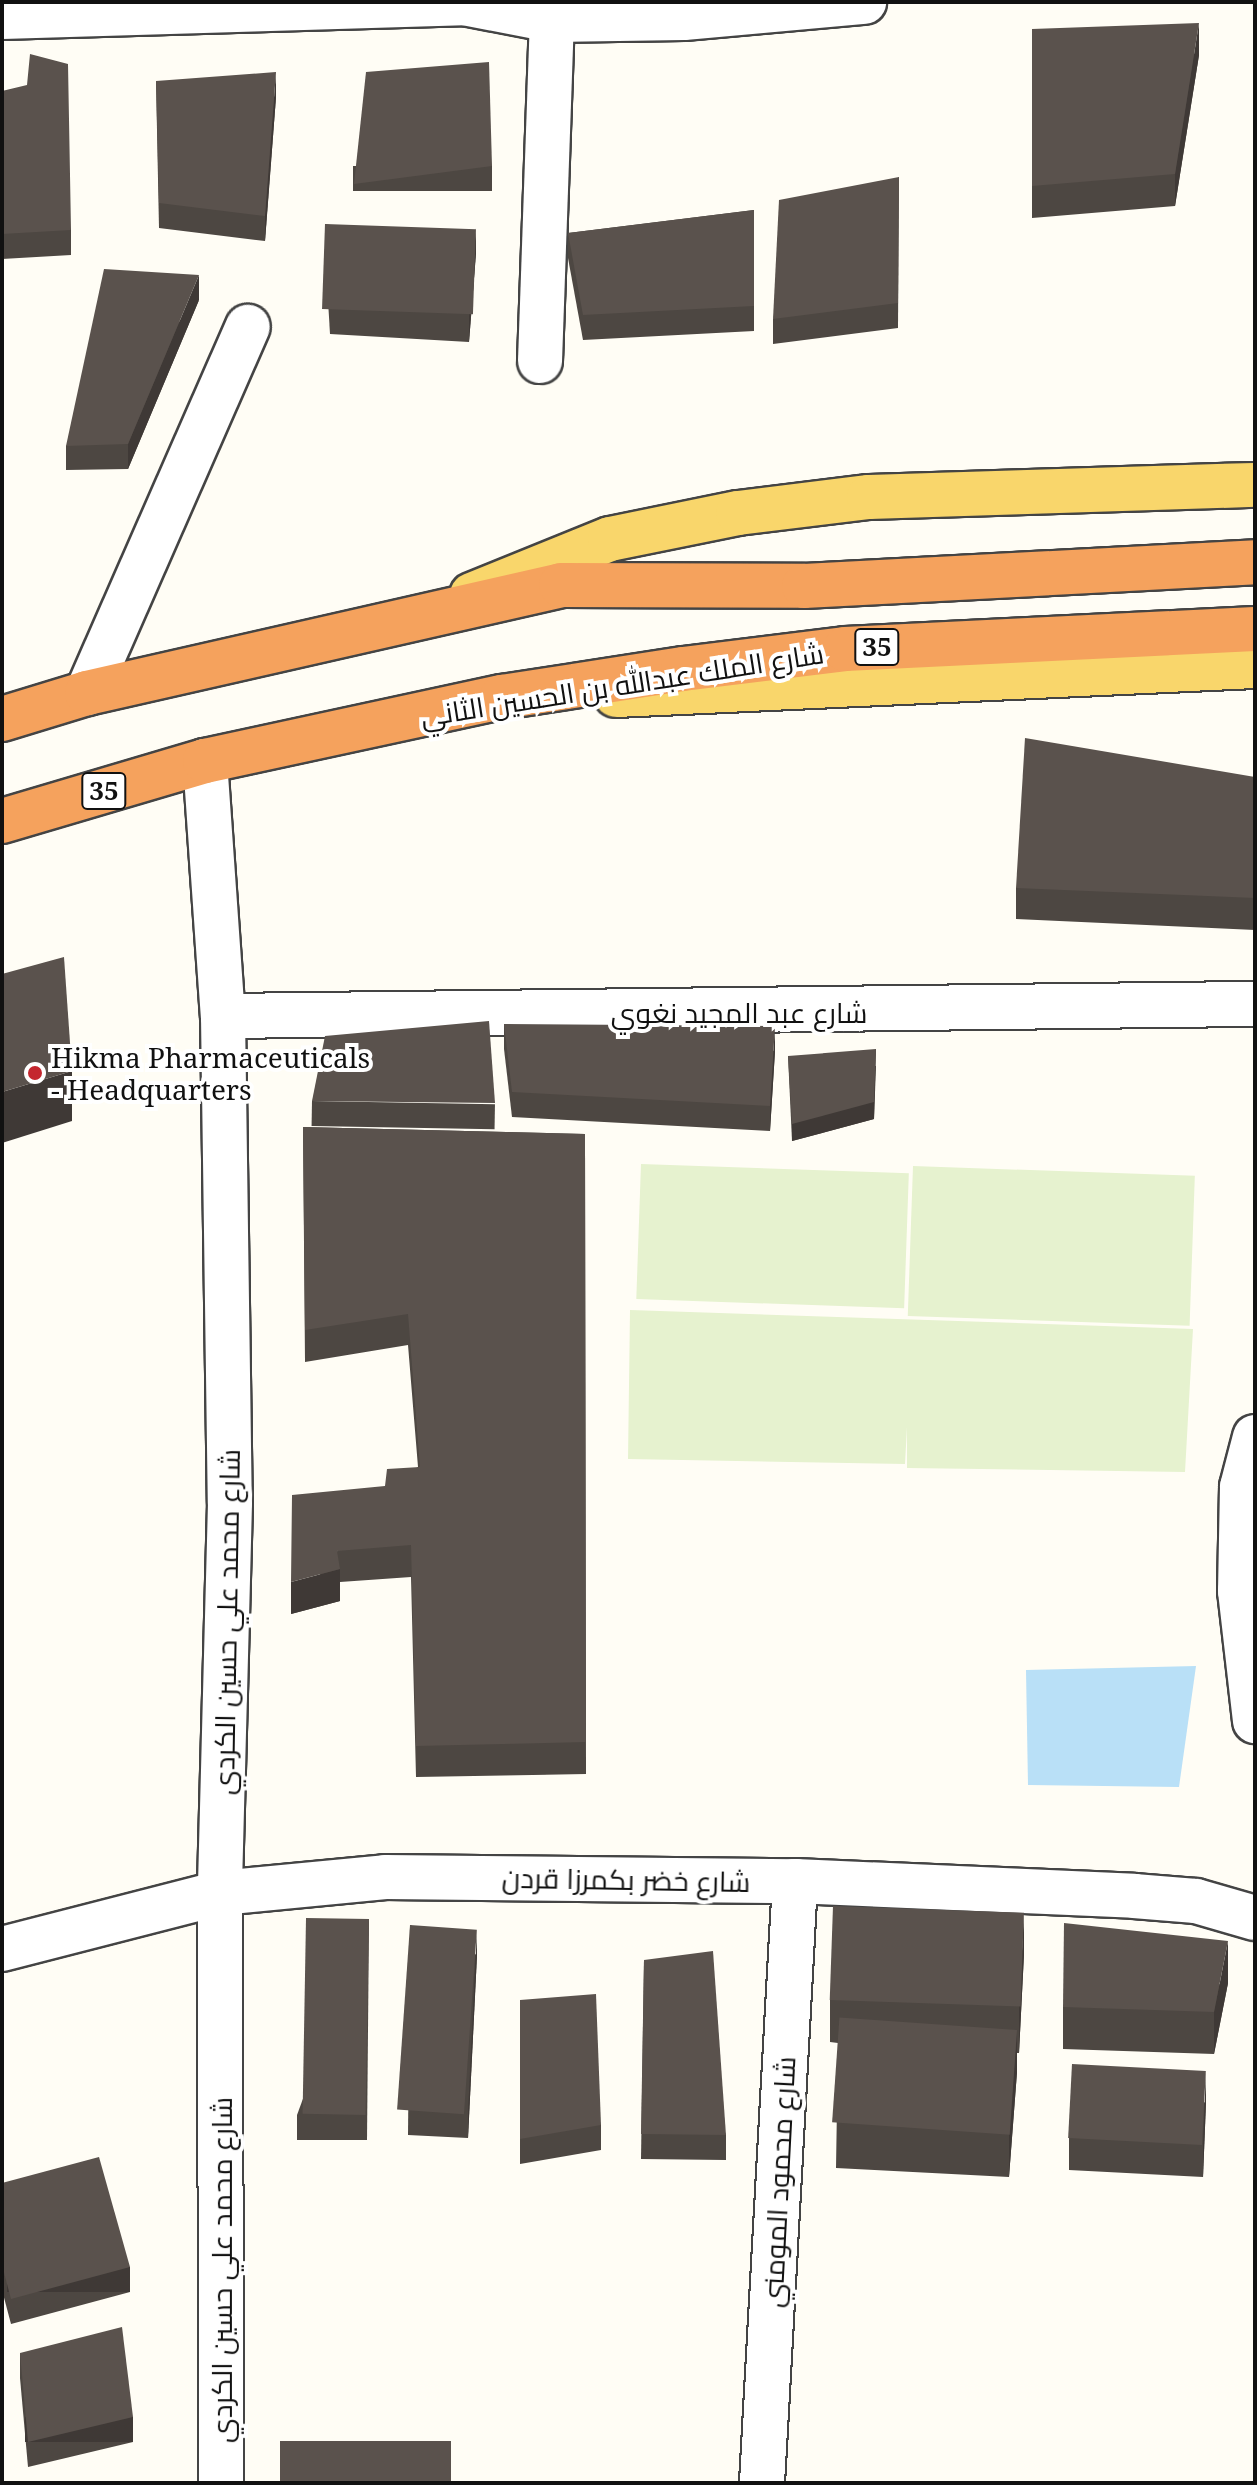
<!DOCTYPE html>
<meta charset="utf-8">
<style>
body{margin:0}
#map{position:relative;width:1257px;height:2485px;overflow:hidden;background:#fffdf5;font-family:"Noto Serif",Cairo,serif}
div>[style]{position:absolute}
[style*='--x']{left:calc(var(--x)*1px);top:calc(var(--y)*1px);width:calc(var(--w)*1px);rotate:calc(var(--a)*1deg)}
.pitch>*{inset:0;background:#e6f2cf;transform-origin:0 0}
.water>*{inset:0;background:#b9e0f7}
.roads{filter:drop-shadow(2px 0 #444) drop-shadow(-2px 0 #444) drop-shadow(0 2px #444) drop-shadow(0 -2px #444)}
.minor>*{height:44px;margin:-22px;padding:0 22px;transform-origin:22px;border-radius:22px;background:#fff}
.major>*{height:44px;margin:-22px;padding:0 22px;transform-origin:22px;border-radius:22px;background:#f9d66b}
.highway>*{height:44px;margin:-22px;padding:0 22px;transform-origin:22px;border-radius:22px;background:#f5a25d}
.wall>*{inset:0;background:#4d4742;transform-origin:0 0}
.shaded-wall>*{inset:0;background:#3f3936;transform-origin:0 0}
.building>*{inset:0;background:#5a524d;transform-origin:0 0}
.dots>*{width:22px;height:22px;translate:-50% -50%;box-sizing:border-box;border:4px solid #fff;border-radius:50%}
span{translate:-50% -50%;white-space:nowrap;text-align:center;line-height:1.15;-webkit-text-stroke:8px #fff;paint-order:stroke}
.shield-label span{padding:2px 6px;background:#fff;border:2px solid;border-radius:6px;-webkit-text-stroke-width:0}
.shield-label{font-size:26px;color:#111;font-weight:700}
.street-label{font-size:28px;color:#111}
.poi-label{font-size:28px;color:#111}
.left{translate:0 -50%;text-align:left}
.frame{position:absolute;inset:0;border:4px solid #111;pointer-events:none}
</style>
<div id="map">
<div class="pitch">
<i style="left:641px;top:1164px;width:268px;height:135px;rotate:2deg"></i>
<i style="left:913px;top:1166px;width:282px;height:150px;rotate:2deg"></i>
<i style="clip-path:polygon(630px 1310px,1193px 1329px,1185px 1472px,907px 1468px,907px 1427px,905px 1464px,628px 1459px)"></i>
</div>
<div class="water">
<i style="clip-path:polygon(1196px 1666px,1179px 1787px,1028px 1785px,1026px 1670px)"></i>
</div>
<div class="roads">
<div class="minor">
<i style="--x:2;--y:17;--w:461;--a:-1.7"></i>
<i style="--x:463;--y:3;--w:91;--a:10.8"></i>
<i style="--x:552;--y:20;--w:132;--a:-0.9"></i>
<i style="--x:684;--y:18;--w:181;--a:-5.1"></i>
<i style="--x:540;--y:361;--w:341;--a:-88"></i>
<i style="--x:87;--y:693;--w:400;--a:-66.3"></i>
<i style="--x:205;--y:761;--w:256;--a:86"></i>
<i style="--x:223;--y:1016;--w:487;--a:89.2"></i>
<i style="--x:230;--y:1503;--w:390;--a:91.5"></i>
<i style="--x:220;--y:1893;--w:590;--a:89.9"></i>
<i style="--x:223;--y:1016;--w:1032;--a:-0.67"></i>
<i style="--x:1255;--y:1437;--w:52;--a:104.6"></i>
<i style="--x:1242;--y:1487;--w:104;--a:91.1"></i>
<i style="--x:1240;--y:1591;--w:131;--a:83.4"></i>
<i style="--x:2;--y:1949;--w:225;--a:-14.4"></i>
<i style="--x:220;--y:1893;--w:166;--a:-5.5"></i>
<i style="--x:385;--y:1877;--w:410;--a:0.6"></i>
<i style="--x:795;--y:1881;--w:339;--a:2.5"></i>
<i style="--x:1134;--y:1896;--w:62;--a:4.6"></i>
<i style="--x:1196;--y:1901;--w:61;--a:16.1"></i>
<i style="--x:762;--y:2483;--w:603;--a:-86.86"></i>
</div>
<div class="major">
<i style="--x:472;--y:595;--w:149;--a:-22.1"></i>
<i style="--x:610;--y:539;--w:131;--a:-11.5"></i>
<i style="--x:738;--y:513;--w:132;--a:-7"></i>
<i style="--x:869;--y:497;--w:386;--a:-1.8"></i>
<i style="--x:616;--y:695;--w:640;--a:-2.6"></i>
</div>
<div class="highway">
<i style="--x:2;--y:719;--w:89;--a:-17"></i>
<i style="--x:87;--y:693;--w:486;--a:-12.8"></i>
<i style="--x:561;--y:585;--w:243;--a:0.2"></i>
<i style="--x:804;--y:586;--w:452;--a:-3"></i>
<i style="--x:2;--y:821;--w:212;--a:-16.5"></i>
<i style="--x:205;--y:761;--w:304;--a:-12.2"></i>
<i style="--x:502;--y:697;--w:183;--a:-8.8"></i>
<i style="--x:683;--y:669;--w:163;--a:-7"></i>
<i style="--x:845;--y:649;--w:410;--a:-2.8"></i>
</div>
</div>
<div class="wall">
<i style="clip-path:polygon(1032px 29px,1199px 55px,1175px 206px,1032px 218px)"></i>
<i style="clip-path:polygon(156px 81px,276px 97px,265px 241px,159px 228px)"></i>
<i style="clip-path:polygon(2px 91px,71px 230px,71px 255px,2px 259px)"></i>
<i style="left:492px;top:166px;width:25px;height:139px;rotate:90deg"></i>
<i style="clip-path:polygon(899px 177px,898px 328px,773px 344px,773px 319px)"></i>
<i style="clip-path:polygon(754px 210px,754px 331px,583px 340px,568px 258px,568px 233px)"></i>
<i style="clip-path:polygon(325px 224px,476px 253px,469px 342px,330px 334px,325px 249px)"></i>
<i style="clip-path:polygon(199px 300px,128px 469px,66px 470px,66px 446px)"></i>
<i style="clip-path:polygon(1255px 777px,1255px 930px,1016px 919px,1016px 888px)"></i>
<i style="clip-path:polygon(504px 1024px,775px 1051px,770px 1131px,512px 1117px,504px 1049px)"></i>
<i style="clip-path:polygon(788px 1056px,876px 1066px,874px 1119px,792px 1141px)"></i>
<i style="left:312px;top:1101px;width:183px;height:25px;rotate:1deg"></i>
<i style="clip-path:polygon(303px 1127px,585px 1134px,586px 1774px,416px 1777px,411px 1577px,340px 1582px,340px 1601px,291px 1614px,385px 1486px,418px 1467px,408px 1345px,305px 1362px)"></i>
<i style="clip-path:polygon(369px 1919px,367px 2140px,297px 2140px,297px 2115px)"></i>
<i style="clip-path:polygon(410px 1925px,477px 1955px,468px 2138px,408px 2135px)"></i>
<i style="clip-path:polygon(1024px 1954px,1019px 2053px,1017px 2053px,1017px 2072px,1009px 2177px,836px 2168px,838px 2043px,830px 2042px,830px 2000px)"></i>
<i style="clip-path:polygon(644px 1960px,726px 2135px,726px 2160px,641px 2159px)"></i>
<i style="clip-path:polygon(1228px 1983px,1214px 2054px,1063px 2049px,1063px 2007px)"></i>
<i style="clip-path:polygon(520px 2000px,601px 2125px,601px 2150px,520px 2164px)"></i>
<i style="clip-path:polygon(1206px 2102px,1203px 2177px,1069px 2170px,1069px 2138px)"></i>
<i style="clip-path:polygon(2px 2183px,130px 2292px,11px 2324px,2px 2290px)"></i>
<i style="clip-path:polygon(20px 2353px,133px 2442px,28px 2467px,20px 2378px)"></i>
</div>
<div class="shaded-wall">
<i style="clip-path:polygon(1199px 23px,1199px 55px,1175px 206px,1175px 174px)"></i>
<i style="clip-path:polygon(276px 72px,276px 97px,265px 241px,265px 216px)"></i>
<i style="clip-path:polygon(476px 228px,476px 253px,469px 342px,469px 317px)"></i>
<i style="clip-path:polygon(199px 275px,199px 300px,128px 469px,128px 444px)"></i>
<i style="clip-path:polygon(775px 1026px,775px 1051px,770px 1131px,770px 1106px)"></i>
<i style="clip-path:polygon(876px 1049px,874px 1119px,792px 1141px,792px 1124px)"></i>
<i style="clip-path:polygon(72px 1071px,72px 1121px,2px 1143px,2px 1092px)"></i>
<i style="clip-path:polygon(340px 1569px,340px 1601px,291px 1614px,291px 1582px)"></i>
<i style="clip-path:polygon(1024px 1912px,1024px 1954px,1019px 2053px,1019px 2011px)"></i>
<i style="clip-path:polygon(477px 1930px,477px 1955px,468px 2138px,468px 2113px)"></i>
<i style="clip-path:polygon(1228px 1941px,1228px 1983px,1214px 2054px,1214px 2012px)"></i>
<i style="clip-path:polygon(1017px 2030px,1017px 2072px,1009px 2177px,1009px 2135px)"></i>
<i style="clip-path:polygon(1206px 2071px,1206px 2102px,1203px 2177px,1203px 2145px)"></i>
<i style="left:130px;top:2267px;width:25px;height:123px;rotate:90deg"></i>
<i style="left:133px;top:2417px;width:25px;height:108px;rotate:90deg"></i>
</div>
<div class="building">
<i style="clip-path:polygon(1199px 23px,1175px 174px,1032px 186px,1032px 29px)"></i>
<i style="clip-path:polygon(30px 54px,68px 64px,71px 230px,2px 234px,2px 91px,27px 85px)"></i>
<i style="clip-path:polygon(489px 62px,492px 166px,354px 184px,366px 72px)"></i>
<i style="clip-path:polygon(276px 72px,265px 216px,159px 203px,156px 81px)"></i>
<i style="clip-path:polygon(899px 177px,898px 303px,773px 319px,779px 200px)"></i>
<i style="clip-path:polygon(754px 210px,754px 306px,583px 315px,568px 233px)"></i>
<i style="left:325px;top:224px;width:151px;height:85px;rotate:2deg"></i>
<i style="clip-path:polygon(104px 269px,199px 275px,128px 444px,66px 446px)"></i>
<i style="clip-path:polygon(1025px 738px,1255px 777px,1255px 898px,1016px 888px)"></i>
<i style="clip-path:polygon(64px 957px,72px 1071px,2px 1092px,2px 974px)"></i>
<i style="clip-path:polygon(489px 1021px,495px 1103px,312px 1101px,325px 1036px)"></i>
<i style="clip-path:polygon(504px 1024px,775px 1026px,770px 1106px,512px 1092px)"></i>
<i style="clip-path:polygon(876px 1049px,874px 1102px,792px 1124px,788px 1056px)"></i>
<i style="clip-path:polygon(303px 1127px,585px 1134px,586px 1742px,416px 1746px,411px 1545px,337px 1551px,340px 1569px,291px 1582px,292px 1495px,385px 1486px,387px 1469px,420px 1467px,408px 1314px,305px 1330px)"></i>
<i style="left:833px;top:1906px;width:191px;height:94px;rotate:2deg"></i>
<i style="left:369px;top:1919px;width:196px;height:63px;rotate:91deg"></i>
<i style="clip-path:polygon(1064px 1923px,1228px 1941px,1214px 2012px,1063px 2007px)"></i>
<i style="left:410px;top:1925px;width:67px;height:185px;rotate:4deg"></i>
<i style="clip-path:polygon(713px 1951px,726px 2135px,641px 2134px,644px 1960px)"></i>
<i style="clip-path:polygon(596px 1994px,601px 2125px,520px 2139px,520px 2000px)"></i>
<i style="left:1017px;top:2030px;width:105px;height:178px;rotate:94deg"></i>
<i style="left:1072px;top:2064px;width:134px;height:74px;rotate:3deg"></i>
<i style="clip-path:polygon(99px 2157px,130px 2267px,11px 2299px,2px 2265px,2px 2183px)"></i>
<i style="clip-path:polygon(122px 2327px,133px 2417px,28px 2442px,20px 2353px)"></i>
<i style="left:280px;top:2441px;width:171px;height:42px"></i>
</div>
<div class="dots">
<i style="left:35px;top:1073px;background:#c4262e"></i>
</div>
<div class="shield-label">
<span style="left:877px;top:647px">35</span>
<span style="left:104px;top:791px">35</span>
</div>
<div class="street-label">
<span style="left:622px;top:684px;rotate:-9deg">شارع الملك عبدالله بن الحسين الثاني</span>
<span style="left:739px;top:1012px">شارع عبد المجيد نغوي</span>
<span style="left:226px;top:1622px;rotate:-89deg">شارع محمد علي حسين الكردي</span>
<span style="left:626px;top:1879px;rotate:1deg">شارع خضر بكمرزا قردن</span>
<span style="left:778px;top:2182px;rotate:-87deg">شارع محمود المومني</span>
<span style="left:221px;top:2270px;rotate:-90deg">شارع محمد علي حسين الكردي</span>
</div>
<div class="poi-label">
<span class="left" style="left:51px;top:1073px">Hikma Pharmaceuticals<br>- Headquarters</span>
</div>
<div class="frame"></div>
</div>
